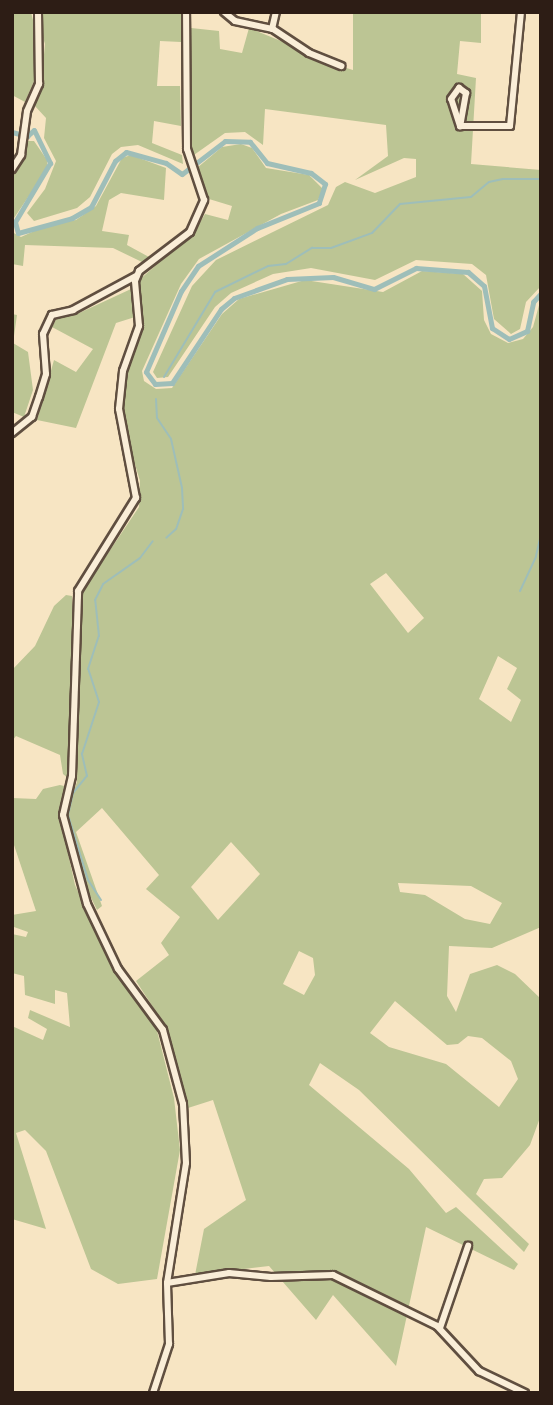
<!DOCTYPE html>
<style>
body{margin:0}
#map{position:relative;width:553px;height:1405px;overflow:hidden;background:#f7e5c3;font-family:"IM FELL English",serif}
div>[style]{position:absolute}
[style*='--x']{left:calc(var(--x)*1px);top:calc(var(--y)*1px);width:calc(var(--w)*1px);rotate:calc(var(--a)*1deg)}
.green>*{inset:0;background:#bcc594}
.stream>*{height:2px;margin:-1px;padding:0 1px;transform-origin:1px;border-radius:1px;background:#9ebeb9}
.canal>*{height:5px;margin:-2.5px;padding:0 2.5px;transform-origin:2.5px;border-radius:2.5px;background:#9ebeb9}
.roads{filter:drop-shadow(2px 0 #604f40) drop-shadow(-2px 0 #604f40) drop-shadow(0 2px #604f40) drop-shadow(0 -2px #604f40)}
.minor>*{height:6px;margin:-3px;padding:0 3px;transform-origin:3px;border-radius:3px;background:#faeed8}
span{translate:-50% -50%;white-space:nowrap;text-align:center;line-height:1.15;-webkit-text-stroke:5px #faeed8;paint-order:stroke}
.frame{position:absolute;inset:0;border:14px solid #2d1d15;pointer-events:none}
</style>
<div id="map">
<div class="green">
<i style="clip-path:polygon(12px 12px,31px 12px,38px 41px,34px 81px,25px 102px,12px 95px)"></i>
<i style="clip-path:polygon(35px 12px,182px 12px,181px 42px,160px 41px,157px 86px,180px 86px,181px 126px,154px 121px,152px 143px,182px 155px,183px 164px,138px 145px,121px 147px,112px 154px,90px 197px,77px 208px,34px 221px,27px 213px,45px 189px,56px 161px,44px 138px,46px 118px,34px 105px,41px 86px,45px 44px)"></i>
<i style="clip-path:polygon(481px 12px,481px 43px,460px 41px,457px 74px,476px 78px,471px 164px,541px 170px,541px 286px,526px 302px,520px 329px,511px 334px,494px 319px,486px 275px,472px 264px,416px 260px,375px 280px,311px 268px,273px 274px,231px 293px,215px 307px,168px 377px,157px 378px,153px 372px,192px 286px,216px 260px,328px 205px,336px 187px,345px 182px,375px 193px,416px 177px,416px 159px,404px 158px,355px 180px,388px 156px,386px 125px,265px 109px,263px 145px,245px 132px,225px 133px,191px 157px,191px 28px,219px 31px,220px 49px,242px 53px,249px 28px,298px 48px,306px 56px,353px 70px,353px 14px)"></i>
<i style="clip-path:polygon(26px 141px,34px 141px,47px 160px,47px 169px,12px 221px,12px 176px,20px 167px)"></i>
<i style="clip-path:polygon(evenodd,241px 144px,252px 148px,266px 168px,309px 175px,323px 189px,318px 200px,281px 214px,199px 259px,181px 284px,142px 371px,144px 381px,156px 389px,172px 388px,222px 314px,239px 299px,305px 280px,383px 292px,422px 271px,463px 274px,482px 291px,484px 320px,491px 334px,508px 343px,523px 339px,533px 327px,541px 298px,541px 927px,492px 948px,449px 946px,447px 996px,456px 1012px,470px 974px,497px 965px,515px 974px,541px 999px,541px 1115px,530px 1145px,502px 1178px,484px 1179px,476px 1194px,529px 1244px,524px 1252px,359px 1090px,320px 1063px,309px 1085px,409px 1169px,446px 1213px,456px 1207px,518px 1264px,514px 1270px,426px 1227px,396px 1366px,333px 1295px,316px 1320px,269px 1266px,195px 1275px,204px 1229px,246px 1200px,213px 1100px,188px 1108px,166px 1027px,136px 981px,169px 955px,161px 943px,180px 917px,146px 889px,159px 875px,102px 808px,76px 832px,102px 906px,97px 910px,78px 871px,66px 811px,77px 782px,80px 595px,139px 507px,140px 481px,125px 431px,123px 393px,129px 361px,144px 328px,138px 281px,195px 231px,205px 214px,228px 220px,232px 206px,209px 199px,197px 168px,222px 147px,241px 144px,386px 573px,424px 618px,408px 633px,370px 584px,386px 573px,241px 144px,498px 656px,517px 668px,507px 689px,521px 700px,511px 722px,479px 699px,498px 656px,241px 144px,231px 842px,260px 874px,218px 920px,191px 887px,231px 842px,241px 144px,398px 883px,471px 886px,502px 903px,490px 924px,465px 919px,425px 895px,400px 892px,398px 883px,241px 144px,299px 951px,313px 958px,315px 975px,304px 995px,283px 984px,299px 951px,241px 144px,395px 1001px,447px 1045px,458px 1044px,468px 1036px,482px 1038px,511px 1061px,518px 1079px,499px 1107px,446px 1064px,389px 1047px,370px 1033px,395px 1001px)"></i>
<i style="clip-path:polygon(131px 155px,166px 168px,164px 200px,121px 193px,109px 200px,102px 231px,129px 235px,127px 245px,149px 257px,142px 262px,113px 248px,25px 245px,23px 266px,12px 264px,12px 232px,21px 237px,52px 223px,76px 220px,96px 206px,122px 158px)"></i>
<i style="clip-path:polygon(131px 289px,135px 317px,116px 323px,76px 428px,37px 420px,54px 360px,76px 372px,93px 349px,52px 327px,57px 318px,75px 315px)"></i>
<i style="clip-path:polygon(12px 314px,17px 315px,13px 343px,28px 352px,33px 390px,24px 417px,12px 412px)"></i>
<i style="clip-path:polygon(66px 595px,72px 596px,74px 666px,69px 779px,63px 774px,60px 755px,16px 736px,12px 741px,12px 670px,35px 646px,54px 606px)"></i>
<i style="clip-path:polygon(60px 785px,68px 787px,60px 817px,75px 885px,115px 973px,155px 1023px,174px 1098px,180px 1150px,157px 1279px,118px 1284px,91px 1269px,46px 1151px,25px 1130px,16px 1133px,46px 1229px,12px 1219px,12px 1026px,43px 1040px,47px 1029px,28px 1018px,30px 1010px,70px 1027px,67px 993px,55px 990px,55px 1004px,25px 995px,24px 976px,12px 973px,12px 934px,26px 937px,28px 932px,14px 927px,12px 915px,36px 911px,12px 839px,12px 798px,36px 799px,43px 789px)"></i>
</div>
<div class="stream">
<i style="--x:164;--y:377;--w:99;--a:-59"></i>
<i style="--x:215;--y:292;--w:59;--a:-26.1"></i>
<i style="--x:268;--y:266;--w:18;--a:-6"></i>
<i style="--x:286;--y:264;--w:31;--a:-32"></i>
<i style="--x:312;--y:248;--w:19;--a:0"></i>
<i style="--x:331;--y:248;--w:44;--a:-20.1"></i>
<i style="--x:372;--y:233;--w:40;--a:-46"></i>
<i style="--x:400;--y:204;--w:71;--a:-5.6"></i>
<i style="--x:471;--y:197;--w:23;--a:-40"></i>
<i style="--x:489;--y:182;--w:14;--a:-12"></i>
<i style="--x:503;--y:179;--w:38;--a:0"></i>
<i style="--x:156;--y:399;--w:19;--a:87"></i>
<i style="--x:157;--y:418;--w:25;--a:56"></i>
<i style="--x:171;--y:439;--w:50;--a:77.3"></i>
<i style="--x:182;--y:488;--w:21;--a:87"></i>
<i style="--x:183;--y:509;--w:21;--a:109"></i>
<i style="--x:176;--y:529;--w:13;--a:138"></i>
<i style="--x:520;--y:591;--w:38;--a:-65"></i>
<i style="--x:536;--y:556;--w:23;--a:-77"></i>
<i style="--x:101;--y:900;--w:24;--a:-123"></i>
<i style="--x:88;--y:880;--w:68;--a:-107.1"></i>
<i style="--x:68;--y:815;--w:23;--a:-77"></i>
<i style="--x:73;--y:793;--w:22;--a:-51"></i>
<i style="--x:87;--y:776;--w:23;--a:-103"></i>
<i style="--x:82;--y:754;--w:55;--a:-71.9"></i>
<i style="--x:99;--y:702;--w:35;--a:-108"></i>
<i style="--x:88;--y:669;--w:35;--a:-72"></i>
<i style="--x:99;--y:636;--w:36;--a:-96"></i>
<i style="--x:95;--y:600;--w:18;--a:-63"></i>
<i style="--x:103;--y:584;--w:45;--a:-35.1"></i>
<i style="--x:140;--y:558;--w:21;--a:-53"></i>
</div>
<div class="canal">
<i style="--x:34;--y:130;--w:37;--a:64"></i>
<i style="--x:50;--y:163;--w:69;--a:120.7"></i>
<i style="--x:15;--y:222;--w:11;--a:75"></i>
<i style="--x:18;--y:233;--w:56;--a:-15.5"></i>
<i style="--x:72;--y:218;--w:22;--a:-30"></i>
<i style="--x:91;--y:207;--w:52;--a:-62.4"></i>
<i style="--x:115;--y:161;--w:14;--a:-39"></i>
<i style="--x:126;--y:152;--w:41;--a:15.4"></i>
<i style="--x:166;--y:163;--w:19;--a:35"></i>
<i style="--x:182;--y:174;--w:54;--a:-37.5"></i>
<i style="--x:225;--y:141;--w:25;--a:2"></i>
<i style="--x:250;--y:142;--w:27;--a:51"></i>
<i style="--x:267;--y:163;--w:45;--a:12.8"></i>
<i style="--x:311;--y:173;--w:18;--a:38"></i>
<i style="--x:325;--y:184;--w:20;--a:108"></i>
<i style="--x:319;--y:203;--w:67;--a:158"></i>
<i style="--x:257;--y:228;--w:70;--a:147.2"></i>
<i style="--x:198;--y:266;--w:30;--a:124"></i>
<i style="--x:181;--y:291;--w:88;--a:113.4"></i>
<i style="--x:146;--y:372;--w:15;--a:53"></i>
<i style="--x:155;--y:384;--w:17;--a:-3"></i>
<i style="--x:172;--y:383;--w:89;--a:-56.5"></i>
<i style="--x:221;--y:309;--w:17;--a:-40"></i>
<i style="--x:234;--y:298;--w:56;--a:-19.7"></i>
<i style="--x:287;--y:279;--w:46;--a:-2.5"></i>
<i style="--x:333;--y:277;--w:43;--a:16.3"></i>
<i style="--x:374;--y:289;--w:47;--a:-26.6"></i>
<i style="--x:416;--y:268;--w:52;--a:4.4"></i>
<i style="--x:468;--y:272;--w:21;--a:41"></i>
<i style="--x:484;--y:286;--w:43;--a:79.2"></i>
<i style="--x:492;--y:328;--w:20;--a:33"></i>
<i style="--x:509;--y:339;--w:20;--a:-24"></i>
<i style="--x:527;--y:331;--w:30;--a:-78"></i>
<i style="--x:533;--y:302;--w:12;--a:-48"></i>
<i style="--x:12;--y:132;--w:16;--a:15"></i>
<i style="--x:27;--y:136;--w:9;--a:-41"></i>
</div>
<div class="roads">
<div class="minor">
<i style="--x:224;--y:12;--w:14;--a:39"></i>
<i style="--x:235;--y:21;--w:39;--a:12"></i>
<i style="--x:273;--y:29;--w:43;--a:33.7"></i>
<i style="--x:309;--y:53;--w:35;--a:22"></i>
<i style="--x:272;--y:29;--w:17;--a:-77"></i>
<i style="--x:459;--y:88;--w:9;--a:36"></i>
<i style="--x:466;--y:93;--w:34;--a:100"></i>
<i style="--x:460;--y:126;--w:28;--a:-108"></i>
<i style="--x:451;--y:99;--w:14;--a:-54"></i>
<i style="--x:460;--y:126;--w:50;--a:0"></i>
<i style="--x:510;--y:126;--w:115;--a:-84.5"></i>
<i style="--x:12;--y:169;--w:17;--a:-57"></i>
<i style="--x:21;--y:155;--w:44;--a:-82.2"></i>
<i style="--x:27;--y:111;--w:30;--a:-66"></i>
<i style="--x:39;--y:84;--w:72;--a:-90.8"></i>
<i style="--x:12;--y:433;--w:26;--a:-39"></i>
<i style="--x:32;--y:417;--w:21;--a:-71"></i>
<i style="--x:39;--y:397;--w:24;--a:-73"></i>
<i style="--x:46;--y:374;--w:40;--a:-94.3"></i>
<i style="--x:43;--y:334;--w:21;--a:-65"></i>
<i style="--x:52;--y:315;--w:22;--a:-13"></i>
<i style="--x:73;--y:310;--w:72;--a:-28.4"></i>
<i style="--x:167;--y:1283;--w:63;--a:-9.2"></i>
<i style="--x:229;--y:1273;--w:42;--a:5.4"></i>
<i style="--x:271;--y:1277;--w:62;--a:-1.8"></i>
<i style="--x:333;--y:1275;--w:116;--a:26.1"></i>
<i style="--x:437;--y:1326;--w:62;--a:47"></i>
<i style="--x:479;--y:1371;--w:51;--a:25.6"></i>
<i style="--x:440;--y:1328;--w:87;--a:-71.1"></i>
<i style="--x:153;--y:1393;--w:52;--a:-71.9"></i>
<i style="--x:169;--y:1344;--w:61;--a:-91.9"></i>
<i style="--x:167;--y:1283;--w:121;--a:-81"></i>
<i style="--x:186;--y:1163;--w:59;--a:-92.9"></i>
<i style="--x:183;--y:1104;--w:77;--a:-105.1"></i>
<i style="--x:163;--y:1030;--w:76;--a:-126.4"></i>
<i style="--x:118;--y:969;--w:72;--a:-115.5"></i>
<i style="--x:87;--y:904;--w:92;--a:-105.1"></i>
<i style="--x:63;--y:815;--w:40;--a:-77"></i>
<i style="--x:72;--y:776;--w:185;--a:-88.1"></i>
<i style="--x:78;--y:591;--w:110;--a:-58.1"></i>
<i style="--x:136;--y:498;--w:91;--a:-100.8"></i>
<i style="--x:119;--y:409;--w:38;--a:-84"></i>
<i style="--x:123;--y:371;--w:48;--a:-70.4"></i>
<i style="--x:139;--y:326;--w:45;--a:-95.1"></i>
<i style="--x:135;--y:281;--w:11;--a:-68"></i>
<i style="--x:139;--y:271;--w:64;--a:-37.4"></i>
<i style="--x:190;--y:232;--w:35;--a:-66"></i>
<i style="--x:204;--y:200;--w:54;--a:-108.4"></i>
<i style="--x:187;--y:149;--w:137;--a:-90.4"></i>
</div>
</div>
<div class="frame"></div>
</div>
